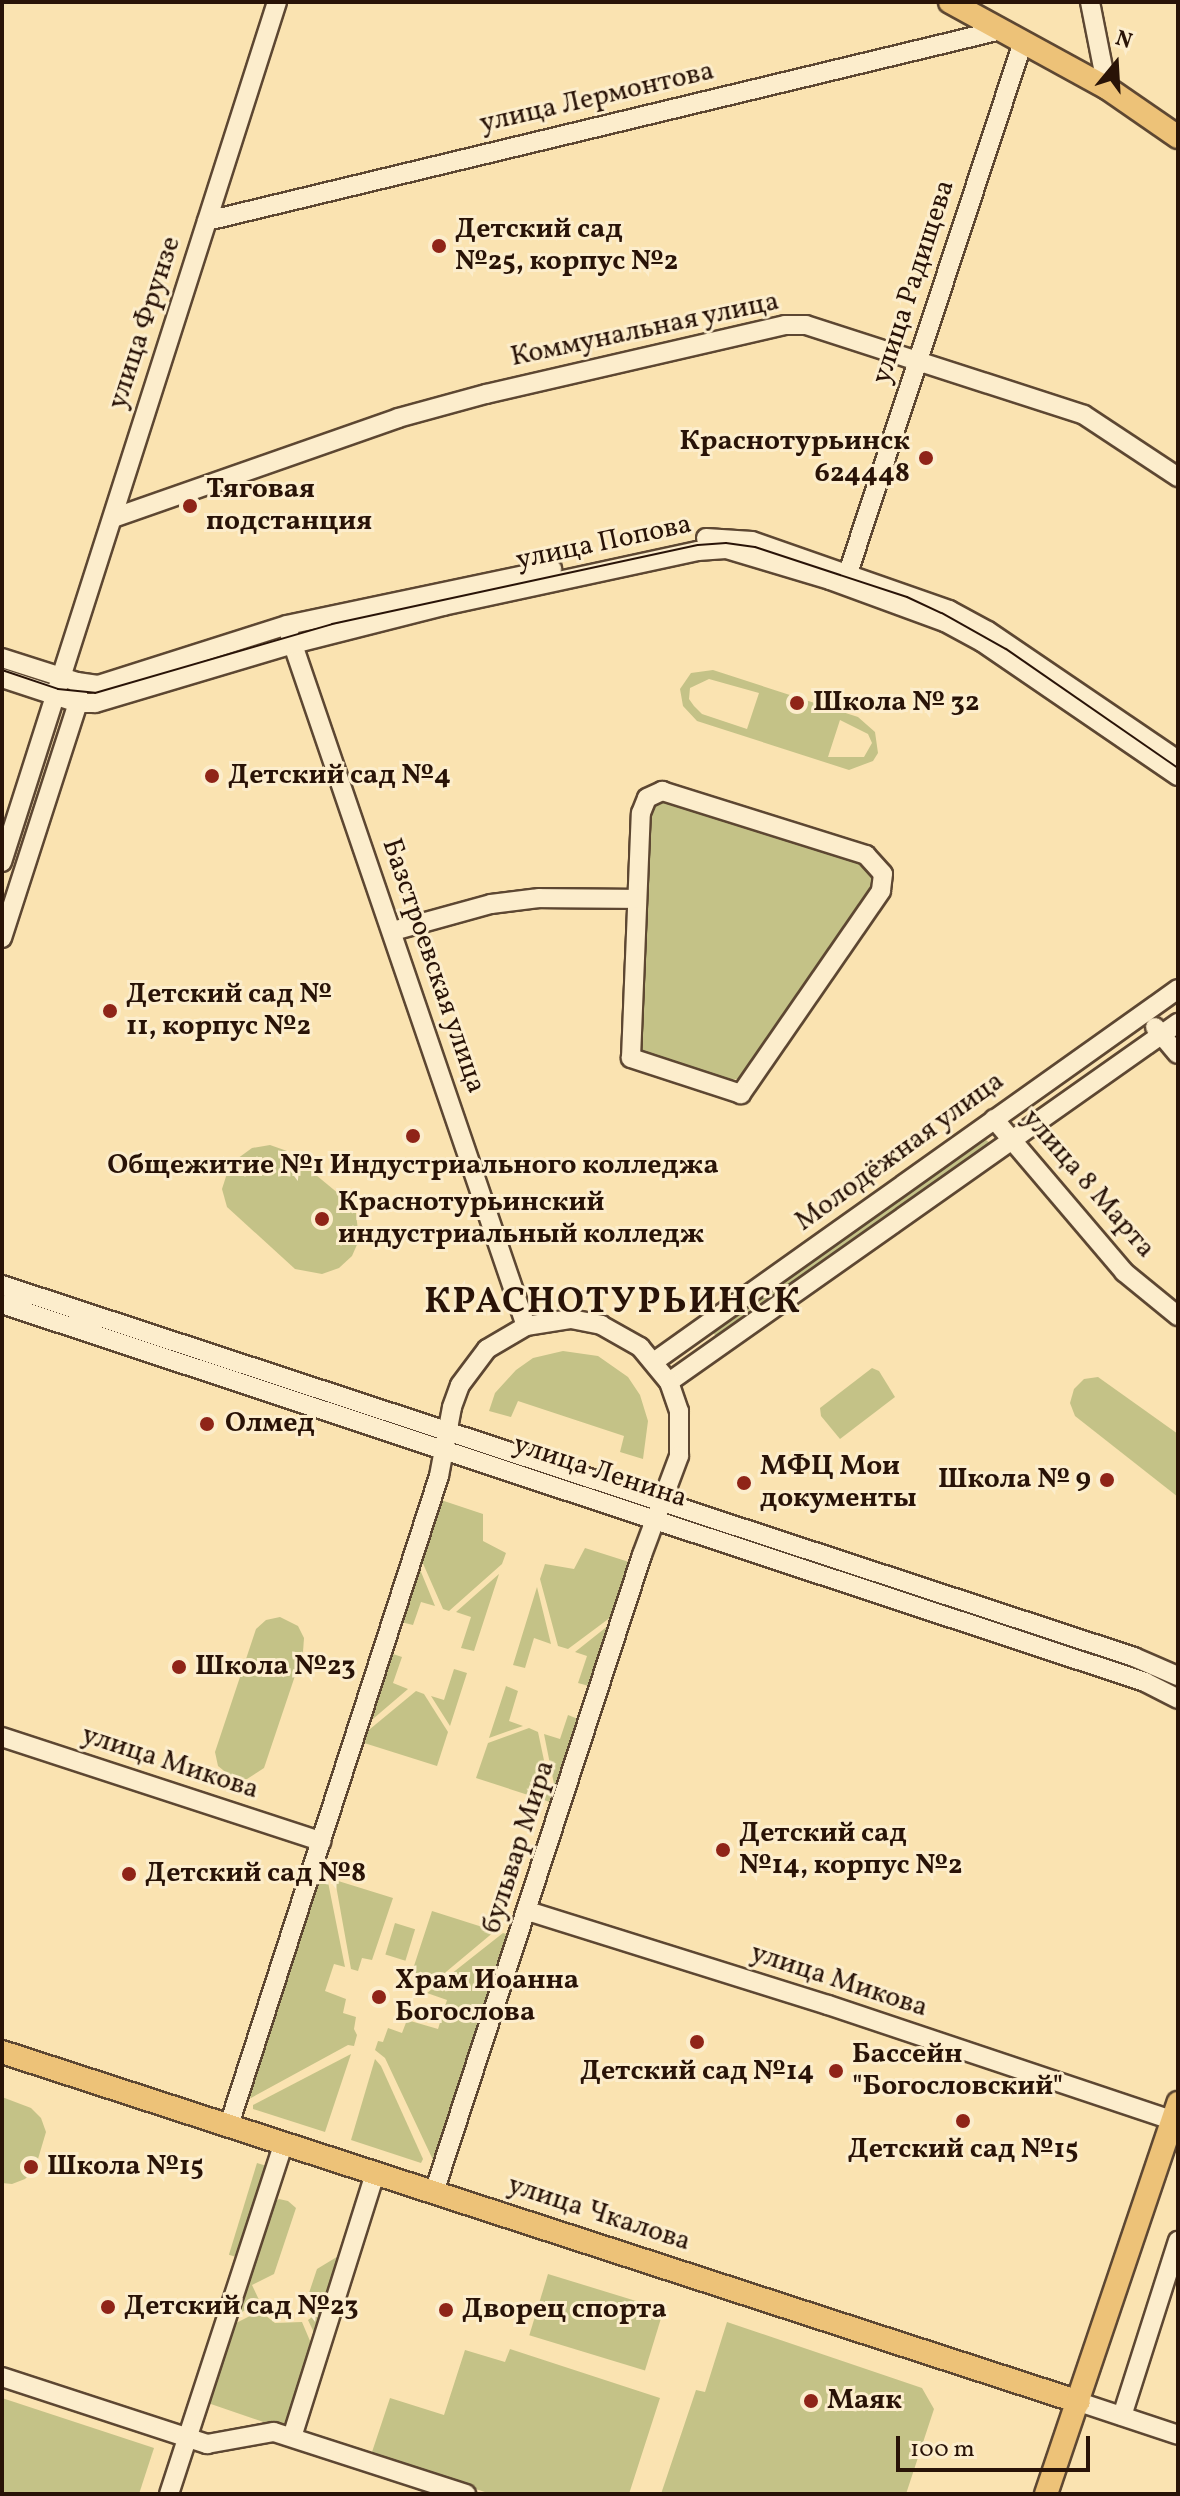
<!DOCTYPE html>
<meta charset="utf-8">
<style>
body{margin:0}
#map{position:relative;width:1180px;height:2496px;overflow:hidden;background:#fae3b1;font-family:Vollkorn,serif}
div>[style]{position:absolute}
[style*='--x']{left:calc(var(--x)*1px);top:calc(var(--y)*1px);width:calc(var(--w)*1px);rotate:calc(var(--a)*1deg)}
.green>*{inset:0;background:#c4c287;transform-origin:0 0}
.roads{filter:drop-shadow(2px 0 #5d4732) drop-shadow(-2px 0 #5d4732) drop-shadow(0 2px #5d4732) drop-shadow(0 -2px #5d4732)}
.minor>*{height:18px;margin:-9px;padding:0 9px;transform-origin:9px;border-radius:9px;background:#fcedcc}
.major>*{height:22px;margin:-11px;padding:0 11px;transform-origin:11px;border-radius:11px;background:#edc278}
.tram>*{height:2px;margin:-1px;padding:0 1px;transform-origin:1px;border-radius:1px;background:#291307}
.dots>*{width:22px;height:22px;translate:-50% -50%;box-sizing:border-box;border:4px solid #fcedcc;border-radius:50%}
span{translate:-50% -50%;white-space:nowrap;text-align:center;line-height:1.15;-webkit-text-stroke:6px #fcedcc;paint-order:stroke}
.street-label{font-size:28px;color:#291307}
.poi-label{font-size:28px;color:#291307;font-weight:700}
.left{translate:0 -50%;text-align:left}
.right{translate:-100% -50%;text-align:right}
.district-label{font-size:36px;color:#291307;font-weight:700;letter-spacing:2px}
.frame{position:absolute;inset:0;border:4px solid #291307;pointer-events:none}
.north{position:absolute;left:1076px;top:24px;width:80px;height:80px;-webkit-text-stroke:6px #fcedcc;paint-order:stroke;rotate:18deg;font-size:22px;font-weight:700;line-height:32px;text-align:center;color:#291307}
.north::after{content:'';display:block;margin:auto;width:28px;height:36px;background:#291307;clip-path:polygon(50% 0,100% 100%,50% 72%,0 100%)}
.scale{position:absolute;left:896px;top:2436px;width:194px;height:36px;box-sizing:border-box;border:4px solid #291307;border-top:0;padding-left:10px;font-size:24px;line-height:28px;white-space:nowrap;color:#291307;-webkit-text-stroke:6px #fcedcc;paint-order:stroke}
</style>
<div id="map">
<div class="green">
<i style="clip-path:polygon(evenodd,713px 670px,858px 717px,875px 732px,878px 753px,873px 761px,849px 770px,697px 721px,683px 706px,680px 689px,691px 673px,713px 670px,709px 679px,759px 693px,747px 729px,702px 714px,694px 706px,689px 699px,690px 688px,709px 679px,713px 670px,840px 720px,868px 734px,872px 743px,864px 757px,828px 757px,840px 720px)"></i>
<i style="clip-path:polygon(665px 797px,864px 861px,875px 876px,873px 889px,739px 1079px,724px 1080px,649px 1055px,639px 1048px,646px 818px,651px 805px)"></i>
<i style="clip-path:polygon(986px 1140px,993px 1145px,718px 1339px,711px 1330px)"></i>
<i style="clip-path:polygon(270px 1145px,287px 1151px,345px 1199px,356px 1213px,359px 1240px,352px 1256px,339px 1268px,322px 1274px,295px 1269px,227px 1207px,222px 1189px,230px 1164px,252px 1148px)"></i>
<i style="clip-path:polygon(563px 1351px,598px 1356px,628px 1377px,640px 1395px,648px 1421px,643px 1459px,620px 1452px,624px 1436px,518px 1401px,511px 1417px,489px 1411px,495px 1393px,516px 1370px,533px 1358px)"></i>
<i style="clip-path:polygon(872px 1368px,879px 1371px,895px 1397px,840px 1439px,821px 1416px,820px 1408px)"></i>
<i style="clip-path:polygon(1098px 1377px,1178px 1434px,1178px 1497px,1075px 1416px,1070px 1403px,1074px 1389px,1084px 1379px)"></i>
<i style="clip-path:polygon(441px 1500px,483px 1514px,483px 1541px,506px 1553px,502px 1564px,449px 1611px,443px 1609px,421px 1559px)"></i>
<i style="clip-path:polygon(585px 1548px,629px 1562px,611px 1617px,568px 1649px,558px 1646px,540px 1579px,545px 1564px,574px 1569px)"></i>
<i style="clip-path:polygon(419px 1567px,435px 1606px,421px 1602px,413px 1625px,401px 1622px)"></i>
<i style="clip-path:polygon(499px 1574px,474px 1651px,461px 1648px,471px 1617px,456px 1612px)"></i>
<i style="clip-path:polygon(537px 1587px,551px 1644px,534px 1638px,525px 1668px,513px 1665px)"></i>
<i style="clip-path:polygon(280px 1617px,298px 1626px,304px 1638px,303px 1652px,264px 1768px,247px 1779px,234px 1779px,218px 1766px,215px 1752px,256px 1629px,266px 1620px)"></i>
<i style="clip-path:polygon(609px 1625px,589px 1686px,578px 1683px,587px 1656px,575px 1652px)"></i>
<i style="clip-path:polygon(390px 1653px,402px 1657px,393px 1683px,408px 1689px,367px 1724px)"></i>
<i style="clip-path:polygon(454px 1669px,467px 1673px,450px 1726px,431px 1696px,444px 1700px)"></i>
<i style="clip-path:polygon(506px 1686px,518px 1691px,509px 1721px,523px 1726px,489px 1738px)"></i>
<i style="clip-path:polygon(416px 1691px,424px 1694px,448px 1732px,437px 1766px,361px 1742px,364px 1734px)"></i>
<i style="clip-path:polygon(568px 1715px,578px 1719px,556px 1794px,544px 1734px,560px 1739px)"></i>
<i style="clip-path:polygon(529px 1728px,538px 1732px,553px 1803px,476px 1778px,488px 1743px)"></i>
<i style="clip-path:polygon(318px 1874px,327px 1877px,345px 1967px,334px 1964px,325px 1991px,346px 1999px,343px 2013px,356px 2017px,354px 2029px,357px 2035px,354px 2046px,348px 2045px,251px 2098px,248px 2095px)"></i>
<i style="clip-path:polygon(335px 1880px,393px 1898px,372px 1960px,362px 1958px,358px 1971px,351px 1969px)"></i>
<i style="clip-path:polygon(432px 1911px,495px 1931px,422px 1992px,416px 1990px,420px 1975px,412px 1972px)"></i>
<i style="left:395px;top:1923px;width:21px;height:33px;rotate:17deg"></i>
<i style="clip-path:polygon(503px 1933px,509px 1935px,438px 2159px,433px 2160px,385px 2058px,375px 2050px,378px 2041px,383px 2042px,388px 2028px,402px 2033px,407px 2020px,438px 2029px,447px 2000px,427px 1993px)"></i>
<i style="clip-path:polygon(351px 2054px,325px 2132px,253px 2109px,253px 2105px)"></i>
<i style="clip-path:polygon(375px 2059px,381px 2066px,423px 2159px,421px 2163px,351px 2140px)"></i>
<i style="clip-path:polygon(2px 2097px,31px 2108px,41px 2118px,46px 2132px,35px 2169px,25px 2179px,12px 2184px,2px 2183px)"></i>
<i style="left:257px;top:2163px;width:10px;height:96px;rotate:17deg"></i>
<i style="clip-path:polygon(279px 2199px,288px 2201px,296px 2208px,274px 2274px,252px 2285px,260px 2302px,233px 2317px,274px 2202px)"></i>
<i style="clip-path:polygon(345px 2252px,317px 2339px,308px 2320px,315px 2315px,307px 2299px,317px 2269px)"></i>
<i style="left:548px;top:2274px;width:121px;height:64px;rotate:17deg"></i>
<i style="clip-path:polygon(260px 2311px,275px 2323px,302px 2322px,313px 2348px,287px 2430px,205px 2402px,230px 2326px)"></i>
<i style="clip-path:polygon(727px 2322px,922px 2388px,934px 2409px,906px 2494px,661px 2494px,696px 2390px,705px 2392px)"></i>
<i style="clip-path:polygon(510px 2349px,660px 2398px,629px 2494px,491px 2494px,371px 2455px,390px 2398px,444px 2415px,465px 2350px,505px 2362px)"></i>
<i style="clip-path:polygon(2px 2398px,154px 2448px,139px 2494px,2px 2494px)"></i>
</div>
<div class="roads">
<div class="minor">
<i style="--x:1090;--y:2;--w:88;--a:78.8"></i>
<i style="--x:207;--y:221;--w:817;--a:-13.53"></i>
<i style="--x:113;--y:518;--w:302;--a:-19.3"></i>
<i style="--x:398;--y:418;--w:91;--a:-15.3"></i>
<i style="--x:486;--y:394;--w:307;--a:-13"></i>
<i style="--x:785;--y:325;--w:21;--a:0"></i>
<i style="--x:806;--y:325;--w:292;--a:17.9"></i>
<i style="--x:1084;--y:415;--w:113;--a:33.4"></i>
<i style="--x:706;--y:538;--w:46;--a:3.7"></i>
<i style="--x:752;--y:541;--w:209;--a:19.3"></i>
<i style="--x:949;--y:610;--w:44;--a:28.3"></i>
<i style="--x:988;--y:631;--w:230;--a:34.2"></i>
<i style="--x:845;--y:582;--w:569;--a:-71.76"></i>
<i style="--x:290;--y:636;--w:729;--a:71.12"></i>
<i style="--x:2;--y:658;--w:79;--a:17.7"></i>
<i style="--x:77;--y:682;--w:21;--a:8"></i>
<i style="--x:98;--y:685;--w:198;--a:-17.6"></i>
<i style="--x:287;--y:625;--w:271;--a:-11.9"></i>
<i style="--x:2;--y:678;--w:80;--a:18.2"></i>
<i style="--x:78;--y:703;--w:17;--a:0"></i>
<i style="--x:95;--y:703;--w:207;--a:-16.6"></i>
<i style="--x:293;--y:644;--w:155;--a:-14.2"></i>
<i style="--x:443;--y:606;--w:261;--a:-12.2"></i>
<i style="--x:698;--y:551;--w:28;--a:-4"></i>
<i style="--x:726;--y:549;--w:109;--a:16.6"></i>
<i style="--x:830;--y:580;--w:122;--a:20.1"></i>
<i style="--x:945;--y:622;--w:42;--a:28.4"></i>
<i style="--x:982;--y:642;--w:237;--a:34.4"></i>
<i style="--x:662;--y:791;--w:214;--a:17.4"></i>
<i style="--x:866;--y:855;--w:25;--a:48"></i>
<i style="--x:883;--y:874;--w:17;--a:97"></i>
<i style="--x:881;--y:891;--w:247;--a:124.6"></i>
<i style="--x:741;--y:1094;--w:116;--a:-161.9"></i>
<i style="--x:631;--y:1058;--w:245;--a:-87.7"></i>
<i style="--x:641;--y:813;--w:16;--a:-68"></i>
<i style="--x:647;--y:798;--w:17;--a:-25"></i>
<i style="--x:2;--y:862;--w:903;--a:-72.27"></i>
<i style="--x:393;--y:931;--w:102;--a:-15.4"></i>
<i style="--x:491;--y:904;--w:48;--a:-7.1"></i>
<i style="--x:539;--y:898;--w:98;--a:0.6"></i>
<i style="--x:2;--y:938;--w:247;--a:-72.1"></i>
<i style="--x:78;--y:703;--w:10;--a:-90"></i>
<i style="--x:1155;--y:1027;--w:35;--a:50"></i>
<i style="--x:994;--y:1119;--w:201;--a:49.6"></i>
<i style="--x:1124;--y:1272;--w:70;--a:39.2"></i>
<i style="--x:2;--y:1285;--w:1192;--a:18.19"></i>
<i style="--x:1134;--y:1657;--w:48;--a:23.4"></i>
<i style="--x:2;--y:1304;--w:1204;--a:18.3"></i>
<i style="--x:1145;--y:1682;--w:37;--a:27"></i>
<i style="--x:655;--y:1361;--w:642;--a:-35.42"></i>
<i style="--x:669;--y:1382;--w:623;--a:-35.2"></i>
<i style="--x:2;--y:1737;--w:336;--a:18.1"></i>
<i style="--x:528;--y:1911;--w:314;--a:17.4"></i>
<i style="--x:828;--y:2005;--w:369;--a:18.5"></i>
<i style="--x:229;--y:2125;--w:682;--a:-72.07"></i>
<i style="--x:439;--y:1476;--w:70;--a:-79.3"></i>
<i style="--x:452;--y:1407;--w:23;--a:-70"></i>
<i style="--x:460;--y:1385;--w:45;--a:-53.1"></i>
<i style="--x:487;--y:1349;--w:45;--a:-30.5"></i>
<i style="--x:526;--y:1326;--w:46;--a:-8.8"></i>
<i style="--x:571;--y:1319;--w:31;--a:11"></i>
<i style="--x:601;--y:1325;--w:45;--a:29.4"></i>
<i style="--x:640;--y:1347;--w:45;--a:50.4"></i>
<i style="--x:669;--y:1382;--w:31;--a:71"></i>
<i style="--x:679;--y:1411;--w:45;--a:90"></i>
<i style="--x:679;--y:1456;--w:106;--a:110.5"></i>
<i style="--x:642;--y:1555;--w:670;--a:108.08"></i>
<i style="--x:2;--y:2377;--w:216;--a:18.1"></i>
<i style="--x:207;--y:2444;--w:68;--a:-10.2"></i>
<i style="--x:274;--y:2432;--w:202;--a:17.9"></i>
<i style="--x:1079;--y:2402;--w:104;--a:18.4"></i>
<i style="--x:1122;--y:2416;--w:184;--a:-72.3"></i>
<i style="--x:292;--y:2437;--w:277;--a:-72.5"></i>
<i style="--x:169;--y:2494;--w:369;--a:-71.9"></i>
</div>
<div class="major">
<i style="--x:950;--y:2;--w:179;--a:28.7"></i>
<i style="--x:1107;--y:88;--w:86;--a:34.6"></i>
<i style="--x:2;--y:2052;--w:1132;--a:18"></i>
<i style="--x:1046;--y:2494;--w:413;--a:-71.3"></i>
</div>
</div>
<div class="tram">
<i style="--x:2;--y:670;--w:59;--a:18.7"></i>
<i style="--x:58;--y:689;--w:37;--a:6"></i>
<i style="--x:95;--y:693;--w:247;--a:-16.2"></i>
<i style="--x:332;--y:624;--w:374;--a:-12.2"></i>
<i style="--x:698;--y:545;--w:28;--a:-4"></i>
<i style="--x:726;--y:543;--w:29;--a:8"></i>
<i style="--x:755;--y:547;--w:160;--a:18.2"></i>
<i style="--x:907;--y:597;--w:38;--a:25"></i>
<i style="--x:942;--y:613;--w:73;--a:29.4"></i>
<i style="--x:1006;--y:649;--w:209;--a:34.7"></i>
</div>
<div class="dots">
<i style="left:439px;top:246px;background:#8f2418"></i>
<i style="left:926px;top:458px;background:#8f2418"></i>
<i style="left:190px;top:506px;background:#8f2418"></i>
<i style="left:797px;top:703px;background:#8f2418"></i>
<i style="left:212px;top:776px;background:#8f2418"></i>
<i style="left:110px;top:1011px;background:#8f2418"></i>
<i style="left:413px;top:1136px;background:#8f2418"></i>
<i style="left:322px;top:1219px;background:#8f2418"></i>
<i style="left:207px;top:1424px;background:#8f2418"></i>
<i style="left:1107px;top:1480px;background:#8f2418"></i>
<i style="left:744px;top:1483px;background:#8f2418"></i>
<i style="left:179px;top:1667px;background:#8f2418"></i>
<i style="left:723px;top:1850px;background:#8f2418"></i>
<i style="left:129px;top:1874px;background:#8f2418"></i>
<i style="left:379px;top:1997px;background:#8f2418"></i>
<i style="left:697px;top:2042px;background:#8f2418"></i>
<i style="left:836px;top:2071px;background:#8f2418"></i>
<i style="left:963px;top:2121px;background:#8f2418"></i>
<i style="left:31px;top:2167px;background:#8f2418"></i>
<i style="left:108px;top:2307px;background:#8f2418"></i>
<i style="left:446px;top:2310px;background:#8f2418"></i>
<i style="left:811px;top:2401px;background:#8f2418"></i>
</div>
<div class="street-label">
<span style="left:597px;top:98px;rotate:-13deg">улица Лермонтова</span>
<span style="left:914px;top:282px;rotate:-72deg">улица Радищева</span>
<span style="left:145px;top:323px;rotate:-72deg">улица Фрунзе</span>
<span style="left:645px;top:330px;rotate:-12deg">Коммунальная улица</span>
<span style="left:604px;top:543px;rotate:-12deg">улица Попова</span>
<span style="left:433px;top:966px;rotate:71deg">Базстроевская улица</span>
<span style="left:900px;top:1152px;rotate:-36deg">Молодёжная улица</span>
<span style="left:1088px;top:1184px;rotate:49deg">улица 8 Марта</span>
<span style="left:600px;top:1472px;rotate:18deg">улица Ленина</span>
<span style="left:170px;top:1763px;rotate:18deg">улица Микова</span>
<span style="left:519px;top:1847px;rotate:-72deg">бульвар Мира</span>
<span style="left:839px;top:1981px;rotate:18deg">улица Микова</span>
<span style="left:599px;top:2214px;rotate:18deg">улица Чкалова</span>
</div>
<div class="poi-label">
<span class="left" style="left:455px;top:246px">Детский сад<br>№25, корпус №2</span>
<span class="right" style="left:910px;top:458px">Краснотурьинск<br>624448</span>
<span class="left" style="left:206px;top:506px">Тяговая<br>подстанция</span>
<span class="left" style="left:813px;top:703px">Школа № 32</span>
<span class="left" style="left:228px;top:776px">Детский сад №4</span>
<span class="left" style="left:126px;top:1011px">Детский сад №<br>11, корпус №2</span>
<span style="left:413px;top:1166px">Общежитие №1 Индустриального колледжа</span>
<span class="left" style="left:338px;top:1219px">Краснотурьинский<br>индустриальный колледж</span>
<span class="left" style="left:225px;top:1424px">Олмед</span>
<span class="left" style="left:760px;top:1483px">МФЦ Мои<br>документы</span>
<span class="right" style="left:1091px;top:1480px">Школа № 9</span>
<span class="left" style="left:195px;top:1667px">Школа №23</span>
<span class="left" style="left:739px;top:1850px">Детский сад<br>№14, корпус №2</span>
<span class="left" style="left:145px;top:1874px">Детский сад №8</span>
<span class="left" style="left:395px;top:1997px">Храм Иоанна<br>Богослова</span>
<span class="left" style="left:852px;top:2071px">Бассейн<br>"Богословский"</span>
<span style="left:697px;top:2072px">Детский сад №14</span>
<span style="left:963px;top:2150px">Детский сад №15</span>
<span class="left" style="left:47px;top:2167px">Школа №15</span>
<span class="left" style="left:124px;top:2307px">Детский сад №23</span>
<span class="left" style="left:462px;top:2310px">Дворец спорта</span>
<span class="left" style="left:827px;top:2401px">Маяк</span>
</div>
<div class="district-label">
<span style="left:613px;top:1304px">КРАСНОТУРЬИНСК</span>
</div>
<div class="frame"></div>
<div class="north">N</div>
<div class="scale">100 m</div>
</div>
